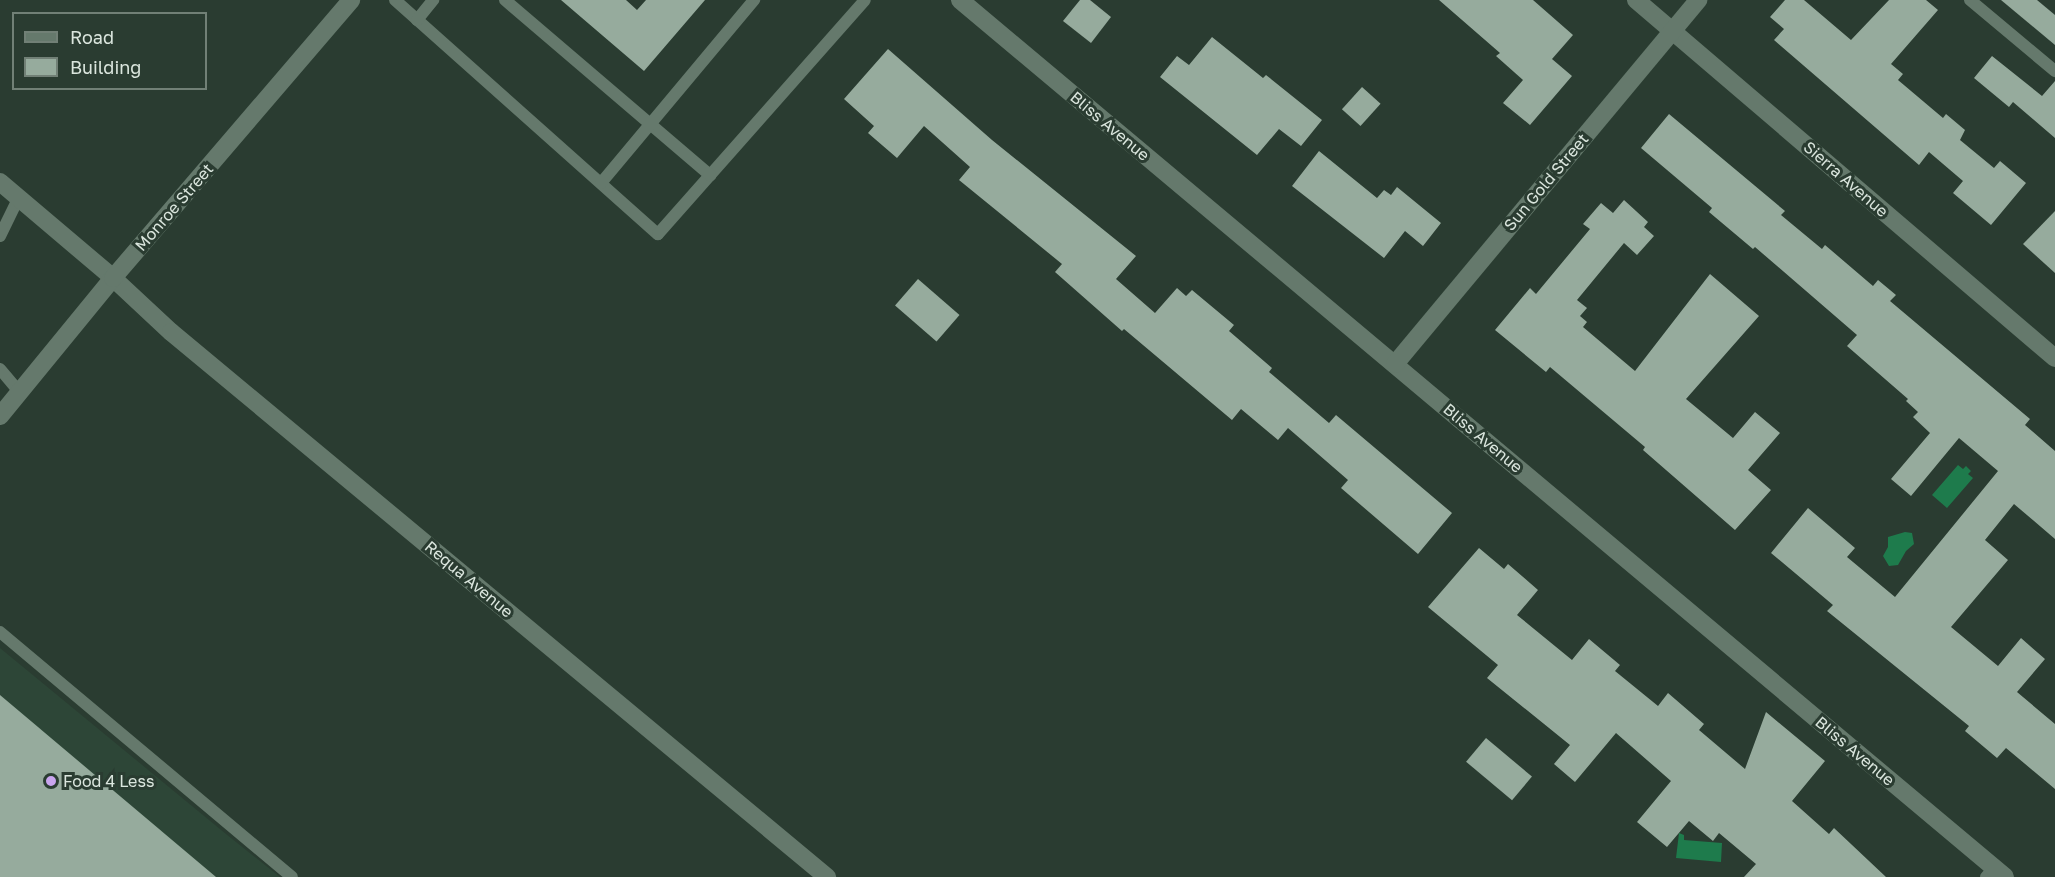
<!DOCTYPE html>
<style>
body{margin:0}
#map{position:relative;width:2055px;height:877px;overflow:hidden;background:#2a3c31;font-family:"Golos Text",sans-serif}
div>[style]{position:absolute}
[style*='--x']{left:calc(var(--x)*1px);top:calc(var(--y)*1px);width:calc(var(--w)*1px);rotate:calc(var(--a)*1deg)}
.built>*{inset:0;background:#2d4637}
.water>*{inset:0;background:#1e7b4c}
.building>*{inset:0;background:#96ab9d;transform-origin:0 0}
.service>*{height:12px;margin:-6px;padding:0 6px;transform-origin:6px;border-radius:6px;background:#65796c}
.minor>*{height:18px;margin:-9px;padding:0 9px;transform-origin:9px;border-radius:9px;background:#65796c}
.tertiary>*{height:18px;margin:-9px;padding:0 9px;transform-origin:9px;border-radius:9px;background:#65796c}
.secondary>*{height:18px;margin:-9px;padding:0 9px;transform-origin:9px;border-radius:9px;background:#65796c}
.dots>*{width:16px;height:16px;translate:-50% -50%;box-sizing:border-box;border:3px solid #2a3c31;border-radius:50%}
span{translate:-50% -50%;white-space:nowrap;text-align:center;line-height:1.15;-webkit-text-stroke:6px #2a3c31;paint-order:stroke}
.street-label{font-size:16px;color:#dbe6de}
.poi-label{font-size:16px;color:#dbe6de}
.left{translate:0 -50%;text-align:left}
.legend{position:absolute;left:12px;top:12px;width:195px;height:78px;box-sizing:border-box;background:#2a3c31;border:2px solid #718076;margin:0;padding:8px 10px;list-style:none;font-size:18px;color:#dbe6de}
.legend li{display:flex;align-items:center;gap:12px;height:30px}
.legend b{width:30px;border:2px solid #718076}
</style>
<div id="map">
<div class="built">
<i style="clip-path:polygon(0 648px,226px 834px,280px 877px,0 877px)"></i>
</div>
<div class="water">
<i style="clip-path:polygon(1958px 465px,1963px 469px,1966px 466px,1971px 471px,1968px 474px,1973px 478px,1947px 508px,1932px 495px)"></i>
<i style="clip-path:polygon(1905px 532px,1912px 533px,1914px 544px,1906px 551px,1898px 565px,1889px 566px,1883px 556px,1888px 547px,1888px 537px)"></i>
<i style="clip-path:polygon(1679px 833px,1684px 835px,1684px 840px,1722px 843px,1721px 862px,1676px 858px)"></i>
</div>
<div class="building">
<i style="clip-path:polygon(561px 0,626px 0,637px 10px,646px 0,705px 0,644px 71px)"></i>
<i style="clip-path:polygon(1080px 0,1090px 0,1111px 17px,1091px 43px,1063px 21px)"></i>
<i style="clip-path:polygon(1439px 0,1533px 0,1573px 35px,1552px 59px,1572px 76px,1530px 125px,1503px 103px,1523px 80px,1496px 56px,1500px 53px)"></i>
<i style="clip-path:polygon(1785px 0,1804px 0,1851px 40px,1889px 0,1926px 0,1938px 10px,1891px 64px,1903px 74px,1898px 80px,1943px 118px,1946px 114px,1965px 130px,1960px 140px,1994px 168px,2000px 161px,2026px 183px,1991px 225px,1953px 193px,1963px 181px,1929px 152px,1919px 165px,1774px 40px,1784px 29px,1770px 17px)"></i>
<i style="clip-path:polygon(2001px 0,2037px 0,2055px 15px,2055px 45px)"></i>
<i style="clip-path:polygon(1212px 37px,1263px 78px,1266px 75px,1322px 120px,1301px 146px,1279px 129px,1257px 155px,1160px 77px,1177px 56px,1189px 65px)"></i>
<i style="clip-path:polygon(888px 49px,992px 140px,1136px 256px,1116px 279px,1155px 313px,1177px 288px,1186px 296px,1192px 290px,1234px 325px,1229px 331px,1272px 368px,1269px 372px,1329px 423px,1336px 415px,1452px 513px,1418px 554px,1341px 488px,1348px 480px,1288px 428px,1278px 440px,1241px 409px,1232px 420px,1124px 329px,1122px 331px,1055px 272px,1062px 264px,959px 180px,970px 167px,924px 126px,897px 158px,868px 133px,874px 126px,844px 99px)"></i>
<i style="clip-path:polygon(1992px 56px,2042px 96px,2055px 81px,2055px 138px,2013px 102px,2009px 107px,1974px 78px)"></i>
<i style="left:1362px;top:87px;width:25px;height:30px;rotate:42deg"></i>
<i style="clip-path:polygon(1669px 114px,1785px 211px,1781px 215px,1822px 249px,1825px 245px,1873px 286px,1878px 280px,1896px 295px,1890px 301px,2030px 419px,2025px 425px,2055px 451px,2055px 539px,2014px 504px,1985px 540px,2008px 560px,1951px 627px,1998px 666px,2021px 638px,2045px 659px,2017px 692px,2055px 724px,2055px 789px,2006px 748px,1997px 758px,1965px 731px,1969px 726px,1827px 611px,1833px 605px,1771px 553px,1808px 508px,1855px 548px,1847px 557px,1895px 597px,1998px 471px,1959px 438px,1911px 496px,1891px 479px,1930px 433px,1913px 417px,1918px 412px,1906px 401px,1908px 399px,1847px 346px,1857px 335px,1755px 247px,1753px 249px,1709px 212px,1712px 208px,1641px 148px)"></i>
<i style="clip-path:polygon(1319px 151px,1377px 198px,1384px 190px,1391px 195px,1397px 187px,1441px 223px,1423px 246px,1405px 231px,1384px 258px,1292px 186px)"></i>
<i style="clip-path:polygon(1624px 200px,1648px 222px,1644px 227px,1654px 236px,1637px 255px,1624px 243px,1577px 300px,1587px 308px,1580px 316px,1587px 322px,1583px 327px,1635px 371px,1710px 274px,1759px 316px,1686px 399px,1733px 438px,1755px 412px,1780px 433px,1748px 470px,1771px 490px,1735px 530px,1643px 450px,1645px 447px,1550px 367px,1546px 372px,1495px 330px,1530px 288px,1536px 294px,1590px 229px,1583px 224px,1601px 203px,1613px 213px)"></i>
<i style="clip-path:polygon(2055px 211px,2055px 273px,2023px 244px)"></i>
<i style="left:918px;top:279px;width:55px;height:35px;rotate:41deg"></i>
<i style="clip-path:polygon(1479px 548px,1504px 569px,1508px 564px,1538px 590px,1517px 615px,1572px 660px,1589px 639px,1620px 665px,1615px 671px,1658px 706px,1668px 693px,1704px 724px,1699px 730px,1745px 769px,1766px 712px,1825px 761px,1792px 801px,1829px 834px,1834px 828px,1886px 877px,1744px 877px,1756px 864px,1719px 833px,1713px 841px,1689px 821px,1667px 847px,1637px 822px,1671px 781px,1616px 733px,1575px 782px,1554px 764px,1570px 745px,1487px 678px,1498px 665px,1428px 607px)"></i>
<i style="clip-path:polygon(0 695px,216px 877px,0 877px)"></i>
<i style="left:1486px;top:738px;width:60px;height:31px;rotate:40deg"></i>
</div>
<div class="service">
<i style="--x:395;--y:0;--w:352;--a:41.7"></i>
<i style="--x:658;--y:234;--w:312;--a:-48.5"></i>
<i style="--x:505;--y:0;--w:270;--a:40.5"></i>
<i style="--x:1970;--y:0;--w:111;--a:39.9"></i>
<i style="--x:417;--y:20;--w:26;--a:-51"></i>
<i style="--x:601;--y:183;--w:239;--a:-50.1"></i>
<i style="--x:0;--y:236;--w:43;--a:-64"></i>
<i style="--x:0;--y:369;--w:30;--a:50"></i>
<i style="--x:0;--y:632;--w:381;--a:40"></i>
<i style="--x:1986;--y:877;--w:12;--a:-48"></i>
</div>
<div class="minor">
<i style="--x:960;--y:0;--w:1364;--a:40"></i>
<i style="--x:1636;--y:0;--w:551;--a:40.51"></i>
<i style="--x:0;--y:182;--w:148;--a:40.3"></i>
<i style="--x:1395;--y:364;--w:474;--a:-50.2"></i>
</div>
<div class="tertiary">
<i style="--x:113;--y:278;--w:79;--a:43"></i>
<i style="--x:171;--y:332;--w:853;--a:39.72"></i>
</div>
<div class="secondary">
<i style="--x:0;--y:416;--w:178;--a:-50.7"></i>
<i style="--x:113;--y:278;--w:366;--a:-49.4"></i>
</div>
<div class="dots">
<i style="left:51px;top:781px;background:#c9a5ee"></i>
</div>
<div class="street-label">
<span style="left:1110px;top:126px;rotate:40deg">Bliss Avenue</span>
<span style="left:1846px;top:179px;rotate:41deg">Sierra Avenue</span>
<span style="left:1546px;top:182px;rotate:-50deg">Sun Gold Street</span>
<span style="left:174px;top:207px;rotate:-49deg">Monroe Street</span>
<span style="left:1483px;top:438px;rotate:40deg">Bliss Avenue</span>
<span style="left:469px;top:579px;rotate:40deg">Requa Avenue</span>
<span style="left:1855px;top:751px;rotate:40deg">Bliss Avenue</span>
</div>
<div class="poi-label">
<span class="left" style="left:63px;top:781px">Food 4 Less</span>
</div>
<ul class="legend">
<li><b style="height:8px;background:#65796c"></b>Road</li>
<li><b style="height:16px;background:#96ab9d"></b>Building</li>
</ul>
</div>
